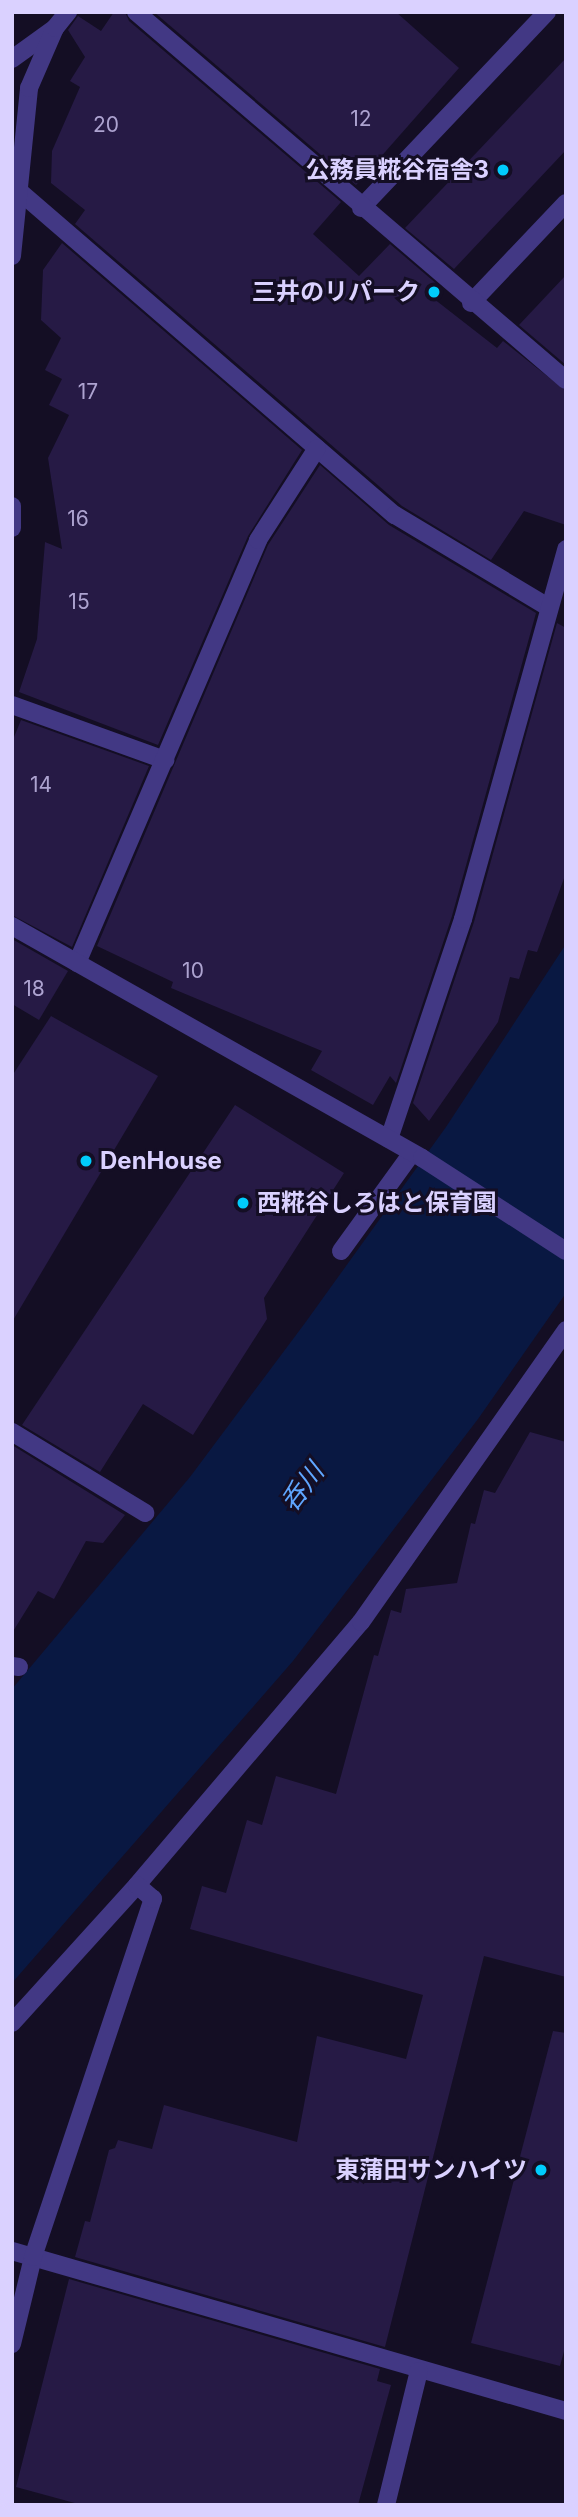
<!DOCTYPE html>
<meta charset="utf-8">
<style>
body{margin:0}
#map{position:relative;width:578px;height:2517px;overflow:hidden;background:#140e24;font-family:Inter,"Noto Sans JP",sans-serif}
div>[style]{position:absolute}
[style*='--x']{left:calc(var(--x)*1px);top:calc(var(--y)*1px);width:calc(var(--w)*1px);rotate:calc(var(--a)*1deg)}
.water>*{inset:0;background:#091842}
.building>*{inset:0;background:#261a45}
.service>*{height:18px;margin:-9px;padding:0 9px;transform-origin:9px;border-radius:9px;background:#423884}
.minor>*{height:18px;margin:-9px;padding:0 9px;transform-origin:9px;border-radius:9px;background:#423884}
.tertiary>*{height:18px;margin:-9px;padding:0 9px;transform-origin:9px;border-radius:9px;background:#423884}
.dots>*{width:19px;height:19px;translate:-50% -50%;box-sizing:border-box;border:4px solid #140e24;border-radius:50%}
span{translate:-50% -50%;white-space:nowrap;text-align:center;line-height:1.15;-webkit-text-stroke:6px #140e24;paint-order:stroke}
.number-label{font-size:21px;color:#ada3d0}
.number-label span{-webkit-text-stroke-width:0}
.poi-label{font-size:24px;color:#dad1ff;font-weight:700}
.right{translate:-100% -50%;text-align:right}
.left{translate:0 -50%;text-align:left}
.water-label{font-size:26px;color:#5fa6ff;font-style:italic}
.frame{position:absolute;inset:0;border:14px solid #dad1ff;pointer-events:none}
</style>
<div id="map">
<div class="water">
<i style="clip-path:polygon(566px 944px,566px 1293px,478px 1419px,293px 1661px,12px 1983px,12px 1689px,190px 1477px,305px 1323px,446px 1127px)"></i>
</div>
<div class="building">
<i style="clip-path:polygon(114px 12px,125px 12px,129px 21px,341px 202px,313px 234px,359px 276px,390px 244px,438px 285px,429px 295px,497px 348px,503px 341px,566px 391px,566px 525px,524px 511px,491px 560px,402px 506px,75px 224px,85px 210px,51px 183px,52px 151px,80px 87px,70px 81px,85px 57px,68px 30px,78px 16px,101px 31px)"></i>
<i style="clip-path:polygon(154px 12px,396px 12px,459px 68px,356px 185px)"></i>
<i style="clip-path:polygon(566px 58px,566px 150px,454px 269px,405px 228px)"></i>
<i style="clip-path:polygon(62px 243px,302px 450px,248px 536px,158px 745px,19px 692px,37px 639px,45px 542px,62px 549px,48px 458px,69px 415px,49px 405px,62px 379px,45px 370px,61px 338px,41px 320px,43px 270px)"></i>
<i style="clip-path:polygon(566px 275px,566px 365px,519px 325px)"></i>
<i style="clip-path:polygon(320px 465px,389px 525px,536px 613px,452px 916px,396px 1083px,390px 1076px,373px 1105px,311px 1070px,322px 1051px,171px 988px,173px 982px,97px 946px,268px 545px)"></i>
<i style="clip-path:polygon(557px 623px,566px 628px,566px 873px,537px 952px,528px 950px,519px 979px,510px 977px,498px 1022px,429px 1121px,413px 1103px,474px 922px)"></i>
<i style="clip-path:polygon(21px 720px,149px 766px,72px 947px,12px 915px,12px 742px)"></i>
<i style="clip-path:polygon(12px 939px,68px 971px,39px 1020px,12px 1004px)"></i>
<i style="clip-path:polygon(51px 1016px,158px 1076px,12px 1322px,12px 1076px)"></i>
<i style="clip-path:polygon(235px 1105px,344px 1173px,264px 1298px,267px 1319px,193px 1435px,143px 1404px,100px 1472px,22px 1425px)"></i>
<i style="clip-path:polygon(530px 1432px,566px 1442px,566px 1977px,484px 1956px,385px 2347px,75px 2257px,85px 2221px,90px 2222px,109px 2150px,115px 2148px,118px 2140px,152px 2149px,164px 2105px,297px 2142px,317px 2036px,406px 2059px,423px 1995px,190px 1929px,202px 1886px,226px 1893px,247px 1820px,262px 1825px,276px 1776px,336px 1794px,374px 1655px,378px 1656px,391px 1610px,401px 1613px,406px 1589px,457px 1583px,471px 1523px,475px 1524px,484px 1490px,495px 1493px)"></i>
<i style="clip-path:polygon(12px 1445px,125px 1515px,103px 1543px,86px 1541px,54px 1599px,38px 1591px,12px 1633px)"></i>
<i style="clip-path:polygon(553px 2031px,566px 2033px,566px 2344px,560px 2366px,471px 2343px)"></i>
<i style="clip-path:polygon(69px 2279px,380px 2369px,377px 2381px,391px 2385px,358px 2505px,82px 2505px,16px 2487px)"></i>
</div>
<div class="service">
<i style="--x:19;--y:191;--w:496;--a:40.8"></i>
<i style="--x:395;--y:515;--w:179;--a:31"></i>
<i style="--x:361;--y:208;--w:270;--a:-46.5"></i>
<i style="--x:471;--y:303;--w:138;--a:-46.5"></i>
<i style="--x:12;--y:705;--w:163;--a:19.8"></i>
<i style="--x:77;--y:963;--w:460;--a:-66.8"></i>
<i style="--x:258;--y:540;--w:109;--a:-57.3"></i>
<i style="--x:389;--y:1139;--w:232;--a:-71.4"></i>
<i style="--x:463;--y:919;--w:384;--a:-74.4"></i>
<i style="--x:341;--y:1251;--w:121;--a:-54.1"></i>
<i style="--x:12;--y:1432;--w:156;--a:31.3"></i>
<i style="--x:12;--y:1666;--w:7;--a:8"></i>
</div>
<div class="minor">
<i style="--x:136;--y:12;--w:566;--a:40.56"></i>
<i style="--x:12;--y:59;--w:53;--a:-35.8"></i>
<i style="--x:12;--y:926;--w:471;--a:29.5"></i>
<i style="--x:422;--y:1158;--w:171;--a:32.9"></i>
<i style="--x:12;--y:2023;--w:186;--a:-47.8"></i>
<i style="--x:137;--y:1885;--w:345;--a:-49.6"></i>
<i style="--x:361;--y:1622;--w:357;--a:-54.9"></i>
<i style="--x:12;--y:2251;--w:577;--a:16.11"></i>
<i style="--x:12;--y:2344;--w:89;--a:-76.4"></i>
<i style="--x:33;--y:2257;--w:378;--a:-71.5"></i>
<i style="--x:153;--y:1899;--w:21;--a:-139"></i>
<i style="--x:386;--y:2505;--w:138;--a:-76.2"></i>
</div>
<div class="tertiary">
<i style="--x:12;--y:256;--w:169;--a:-84.2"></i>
<i style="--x:29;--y:88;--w:65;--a:-66.6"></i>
<i style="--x:55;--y:28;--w:21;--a:-51"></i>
<i style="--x:12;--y:506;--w:22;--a:90"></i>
</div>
<div class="dots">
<i style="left:503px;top:170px;background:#00ccfc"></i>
<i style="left:434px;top:292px;background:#00ccfc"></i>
<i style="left:86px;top:1161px;background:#00ccfc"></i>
<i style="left:243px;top:1203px;background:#00ccfc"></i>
<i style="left:541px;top:2170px;background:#00ccfc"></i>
</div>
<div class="number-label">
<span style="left:361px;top:119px">12</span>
<span style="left:106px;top:125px">20</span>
<span style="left:88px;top:392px">17</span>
<span style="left:78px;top:519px">16</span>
<span style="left:79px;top:602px">15</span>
<span style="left:41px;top:785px">14</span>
<span style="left:193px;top:971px">10</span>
<span style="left:34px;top:989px">18</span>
</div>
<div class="poi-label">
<span class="right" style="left:489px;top:170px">公務員糀谷宿舎3</span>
<span class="right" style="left:420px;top:292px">三井のリパーク</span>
<span class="left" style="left:100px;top:1161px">DenHouse</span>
<span class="left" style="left:257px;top:1203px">西糀谷しろはと保育園</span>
<span class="right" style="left:527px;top:2170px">東蒲田サンハイツ</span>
</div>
<div class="water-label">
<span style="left:302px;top:1487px;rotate:-53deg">呑川</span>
</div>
<div class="frame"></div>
</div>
